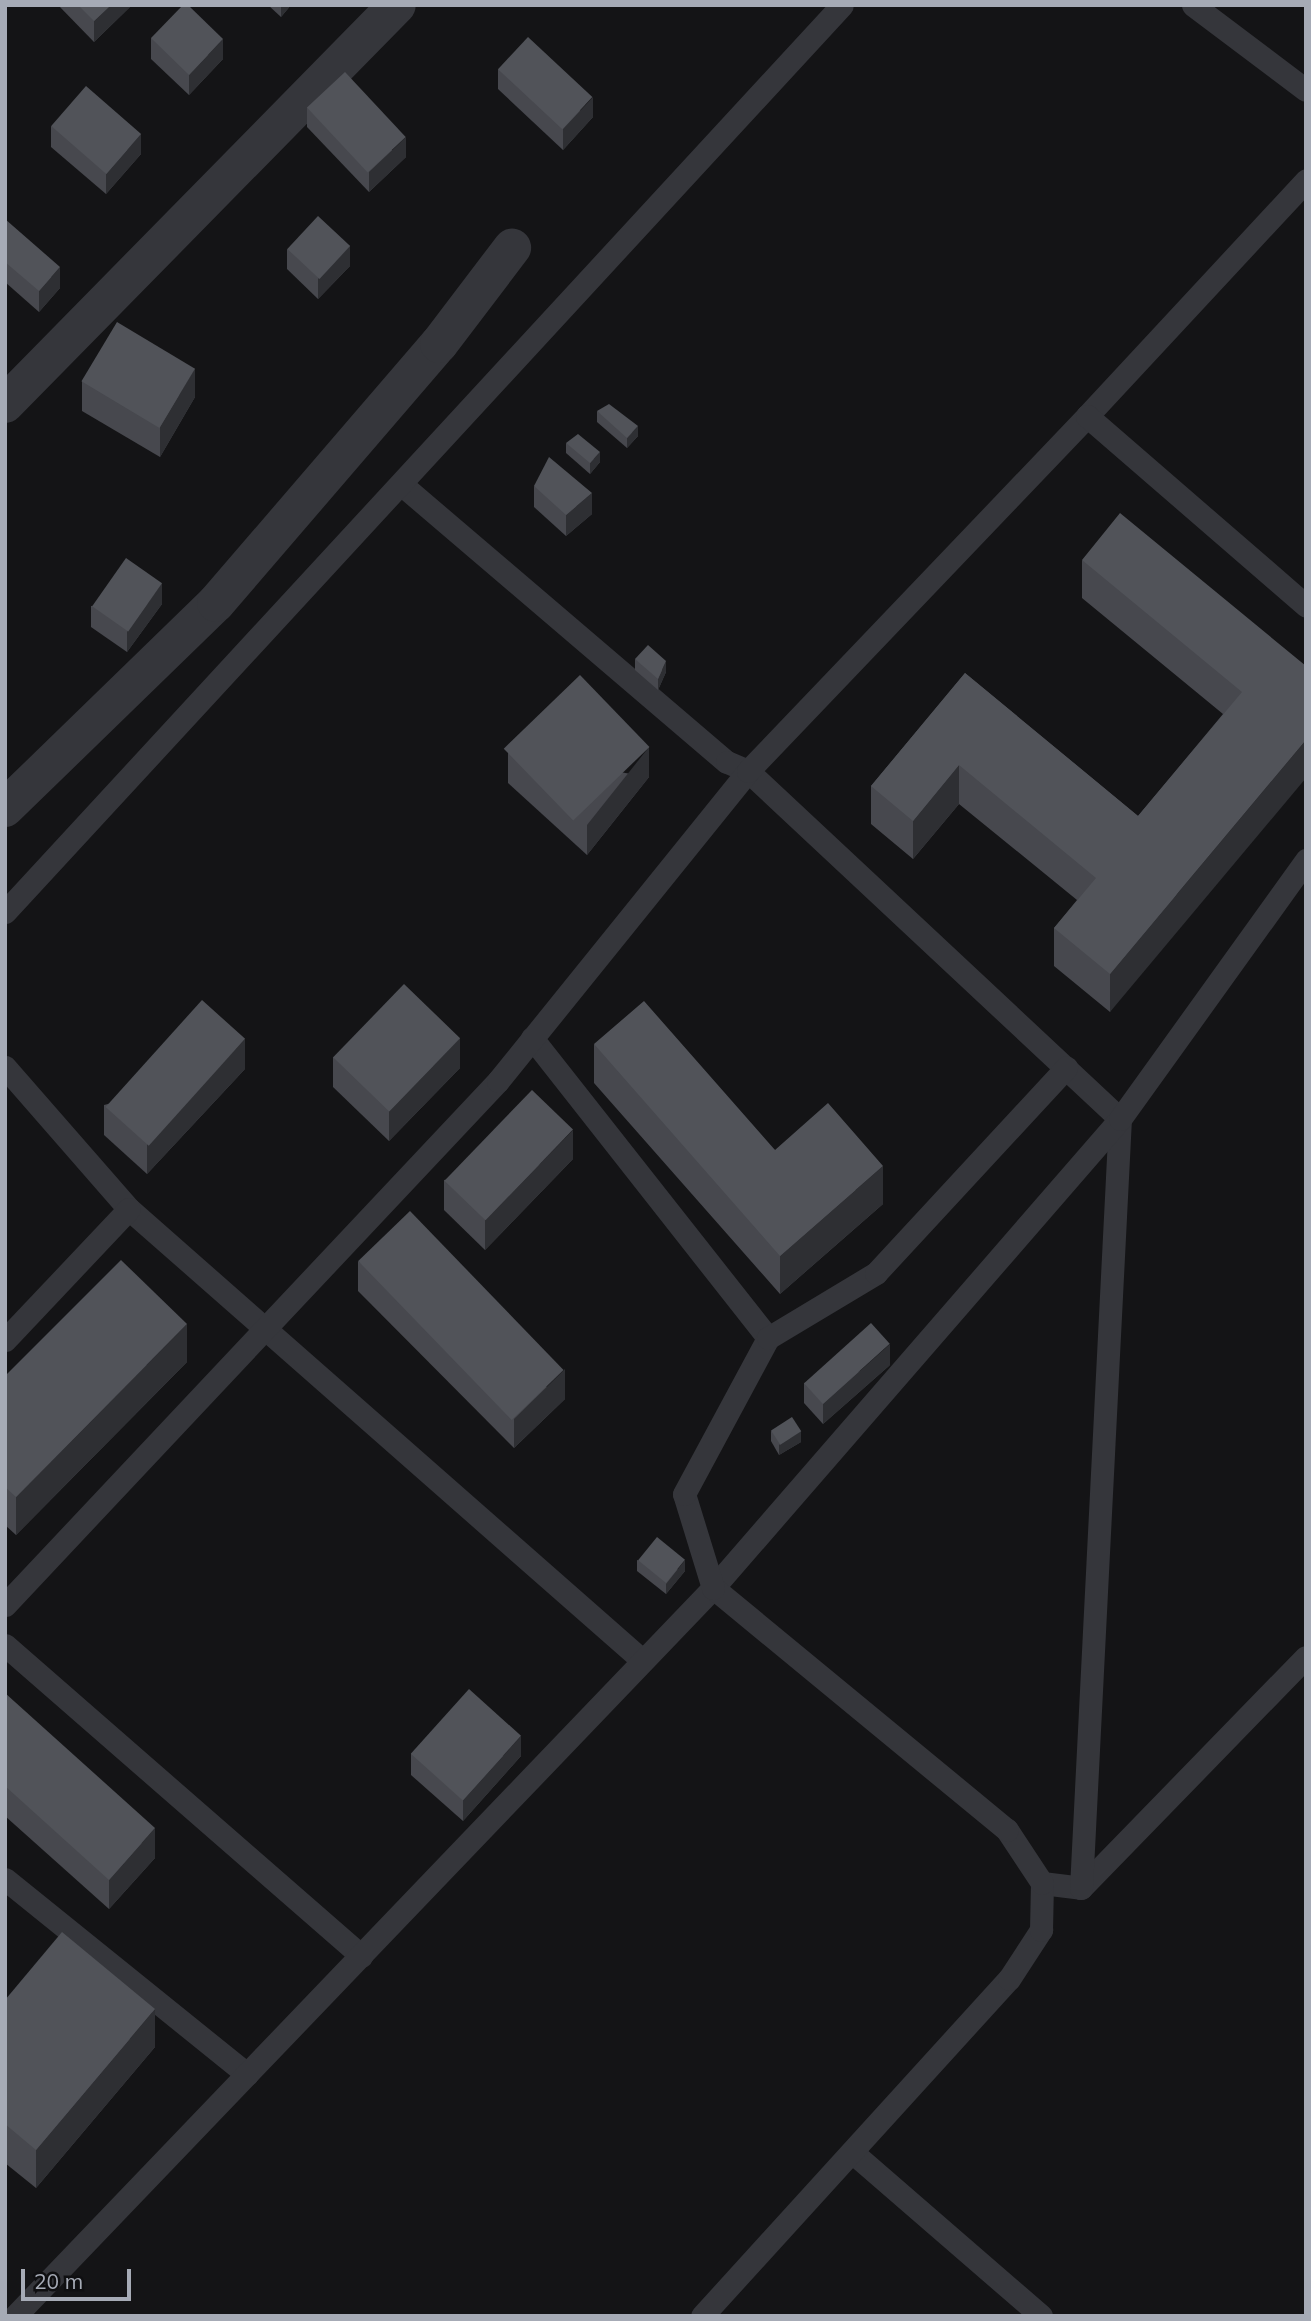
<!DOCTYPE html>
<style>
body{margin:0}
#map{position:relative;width:1311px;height:2321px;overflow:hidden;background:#141416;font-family:Mulish,sans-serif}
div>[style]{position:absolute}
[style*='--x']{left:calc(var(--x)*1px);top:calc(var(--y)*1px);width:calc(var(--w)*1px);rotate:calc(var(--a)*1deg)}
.lane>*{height:23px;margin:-11.5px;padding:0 11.5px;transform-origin:11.5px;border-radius:11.5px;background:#35363b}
.street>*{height:38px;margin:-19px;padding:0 19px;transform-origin:19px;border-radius:19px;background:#35363b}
.wall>*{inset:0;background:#47484e}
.shaded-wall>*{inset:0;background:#2e2f33}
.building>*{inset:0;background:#515359;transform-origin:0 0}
span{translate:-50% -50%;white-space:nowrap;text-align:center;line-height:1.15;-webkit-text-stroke:6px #0f0f11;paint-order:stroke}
.frame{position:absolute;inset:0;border:7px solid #a6abb6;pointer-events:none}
.scale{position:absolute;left:21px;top:2269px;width:110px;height:32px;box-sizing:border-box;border:4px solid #a6abb6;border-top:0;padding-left:9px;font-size:21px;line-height:24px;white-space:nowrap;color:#a6abb6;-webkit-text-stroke:5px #0f0f11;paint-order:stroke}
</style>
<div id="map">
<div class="lane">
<i style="--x:1193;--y:5;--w:141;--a:37"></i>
<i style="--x:1087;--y:416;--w:322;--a:-47.1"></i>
<i style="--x:401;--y:484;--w:428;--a:40.5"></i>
<i style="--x:727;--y:762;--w:23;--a:23"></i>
<i style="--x:748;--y:771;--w:509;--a:43.09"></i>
<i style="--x:5;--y:912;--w:1234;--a:-47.3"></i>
<i style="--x:532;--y:1038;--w:382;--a:51.8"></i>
<i style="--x:5;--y:1067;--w:189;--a:48.9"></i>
<i style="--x:129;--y:1209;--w:684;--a:41.33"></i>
<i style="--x:5;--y:1340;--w:180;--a:-46.6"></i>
<i style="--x:5;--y:1605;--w:719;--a:-46.75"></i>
<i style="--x:498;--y:1081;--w:398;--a:-51.1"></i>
<i style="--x:748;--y:771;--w:491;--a:-46.3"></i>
<i style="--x:1087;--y:416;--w:290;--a:40.9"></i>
<i style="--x:5;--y:1645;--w:473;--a:41.1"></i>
<i style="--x:5;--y:1879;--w:311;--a:38.9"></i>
<i style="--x:1042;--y:1883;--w:39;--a:7"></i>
<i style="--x:1081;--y:1888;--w:322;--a:-45.8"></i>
<i style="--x:1081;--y:1888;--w:770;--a:-87.1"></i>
<i style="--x:852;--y:2152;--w:250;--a:40.9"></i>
<i style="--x:15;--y:2316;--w:1009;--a:-46.21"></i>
<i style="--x:713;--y:1588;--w:621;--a:-49.05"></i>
<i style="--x:1120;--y:1119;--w:319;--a:-54.3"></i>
<i style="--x:702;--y:2316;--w:456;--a:-47.7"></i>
<i style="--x:1009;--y:1979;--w:59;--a:-56.9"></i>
<i style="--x:1041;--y:1930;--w:47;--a:-88.8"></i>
<i style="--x:1042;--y:1883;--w:64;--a:-123.4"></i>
<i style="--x:1007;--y:1830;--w:381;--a:-140.5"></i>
<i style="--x:713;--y:1588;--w:98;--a:-107.1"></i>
<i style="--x:684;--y:1494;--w:177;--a:-61.7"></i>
<i style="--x:768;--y:1338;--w:126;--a:-31"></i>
<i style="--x:876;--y:1273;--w:280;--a:-47.2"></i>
</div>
<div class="street">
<i style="--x:5;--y:404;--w:559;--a:-45.51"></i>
<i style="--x:5;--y:808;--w:294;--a:-44.2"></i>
<i style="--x:216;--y:603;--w:342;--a:-49.3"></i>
<i style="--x:439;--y:344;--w:121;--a:-52.8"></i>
</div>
<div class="wall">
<i style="clip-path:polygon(58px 5px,132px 5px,94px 42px)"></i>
<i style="clip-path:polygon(268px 5px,291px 5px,281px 17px)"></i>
<i style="clip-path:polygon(151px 38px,223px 59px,189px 95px,151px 59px)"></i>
<i style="clip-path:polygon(498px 69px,593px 117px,563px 150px,498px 89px)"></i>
<i style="clip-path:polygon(307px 107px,406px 157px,369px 192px,307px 127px)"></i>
<i style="clip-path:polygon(51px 126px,141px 154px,106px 194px,51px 147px)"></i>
<i style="clip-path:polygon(5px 219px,60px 288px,39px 312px,5px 282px)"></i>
<i style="clip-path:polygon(287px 249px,350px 266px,318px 299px,287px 269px)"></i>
<i style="clip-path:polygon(82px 381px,195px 397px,160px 457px,82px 411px)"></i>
<i style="clip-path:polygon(597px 411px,638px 436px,627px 448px,597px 422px)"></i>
<i style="clip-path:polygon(566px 443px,600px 462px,590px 474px,566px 453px)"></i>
<i style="clip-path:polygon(534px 486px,592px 514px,566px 536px,534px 507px)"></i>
<i style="clip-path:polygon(1082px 560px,1306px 666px,1110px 1012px,1054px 966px,1054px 928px,1077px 900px,959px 804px,913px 859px,871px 824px,871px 786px,965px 673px,1138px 816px,1223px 714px,1082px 598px)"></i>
<i style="clip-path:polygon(162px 604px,127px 652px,91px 627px,91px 606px)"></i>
<i style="clip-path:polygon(635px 659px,666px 672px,658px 690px,635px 670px)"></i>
<i style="clip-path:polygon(508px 753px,649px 777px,587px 855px,508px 783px)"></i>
<i style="clip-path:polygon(594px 1044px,775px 1150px,883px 1204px,780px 1294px,594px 1083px)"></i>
<i style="clip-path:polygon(333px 1057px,460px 1068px,389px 1141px,333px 1087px)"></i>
<i style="clip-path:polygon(245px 1069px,147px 1174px,104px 1135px,104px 1105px)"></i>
<i style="clip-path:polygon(573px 1159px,485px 1250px,444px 1210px,444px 1180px)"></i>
<i style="clip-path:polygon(358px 1261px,565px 1399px,514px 1448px,358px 1291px)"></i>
<i style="clip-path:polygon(187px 1362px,16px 1535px,5px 1525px,5px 1376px)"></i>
<i style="clip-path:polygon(890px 1365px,823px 1424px,804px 1403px,804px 1383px)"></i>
<i style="clip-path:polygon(771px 1431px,801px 1442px,779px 1455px,771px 1441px)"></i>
<i style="clip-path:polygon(637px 1560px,685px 1571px,666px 1594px,637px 1571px)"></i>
<i style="clip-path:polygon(5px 1693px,155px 1858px,109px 1909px,5px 1816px)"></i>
<i style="clip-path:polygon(411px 1754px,521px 1756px,463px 1821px,411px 1775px)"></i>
<i style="clip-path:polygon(5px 2000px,155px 2047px,36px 2188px,5px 2163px)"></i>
</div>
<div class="shaded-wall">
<i style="clip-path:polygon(111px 5px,132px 5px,94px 42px,94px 21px)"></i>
<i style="clip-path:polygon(281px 5px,291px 5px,281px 17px)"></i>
<i style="clip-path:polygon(223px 39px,223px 59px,189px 95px,189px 75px)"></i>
<i style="clip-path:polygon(593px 97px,593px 117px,563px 150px,563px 129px)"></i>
<i style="clip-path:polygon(141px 134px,141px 154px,106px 194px,106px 174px)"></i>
<i style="clip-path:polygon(406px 137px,406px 157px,369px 192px,369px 172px)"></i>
<i style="clip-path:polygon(350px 246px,350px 266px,318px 299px,318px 279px)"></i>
<i style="clip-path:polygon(60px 267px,60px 288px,39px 312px,39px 291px)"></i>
<i style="clip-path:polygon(195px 368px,195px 397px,160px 457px,160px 427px)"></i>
<i style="clip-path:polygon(638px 426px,638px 436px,627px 448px,627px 438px)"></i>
<i style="clip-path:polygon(600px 452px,600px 462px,590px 474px,590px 463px)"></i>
<i style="clip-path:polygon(592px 493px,592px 514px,566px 536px,566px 515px)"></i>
<i style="clip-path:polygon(162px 583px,162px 604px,127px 652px,127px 632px)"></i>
<i style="clip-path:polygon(666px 661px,666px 672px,658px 690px,658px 679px)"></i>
<i style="clip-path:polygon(1306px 740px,1306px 778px,1110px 1012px,1110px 974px)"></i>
<i style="clip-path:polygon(649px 747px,649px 777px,587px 855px,587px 825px)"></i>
<i style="clip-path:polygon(959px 765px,959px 804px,913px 859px,913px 821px)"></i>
<i style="clip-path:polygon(460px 1038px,460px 1068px,389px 1141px,389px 1111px)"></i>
<i style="clip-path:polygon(245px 1039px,245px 1069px,147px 1174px,147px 1144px)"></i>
<i style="clip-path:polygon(573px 1130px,573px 1159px,485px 1250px,485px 1220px)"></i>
<i style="clip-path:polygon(883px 1166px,883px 1204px,780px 1294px,780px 1256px)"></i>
<i style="clip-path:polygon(187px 1324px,187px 1362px,16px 1535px,16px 1497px)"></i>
<i style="clip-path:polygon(890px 1344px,890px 1365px,823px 1424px,823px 1404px)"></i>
<i style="clip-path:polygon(565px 1369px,565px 1399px,514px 1448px,514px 1419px)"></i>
<i style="clip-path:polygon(801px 1431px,801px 1442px,779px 1455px,779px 1445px)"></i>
<i style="clip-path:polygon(685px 1560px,685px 1571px,666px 1594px,666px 1584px)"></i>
<i style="clip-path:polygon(521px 1736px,521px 1756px,463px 1821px,463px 1800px)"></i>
<i style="clip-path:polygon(155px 1828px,155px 1858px,109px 1909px,109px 1880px)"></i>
<i style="clip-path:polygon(155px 2009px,155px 2047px,36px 2188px,36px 2150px)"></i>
</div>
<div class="building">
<i style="clip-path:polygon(78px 5px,111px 5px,94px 21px)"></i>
<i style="clip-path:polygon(183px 5px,188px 5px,223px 39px,189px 75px,151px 38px)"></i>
<i style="left:528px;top:37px;width:88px;height:44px;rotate:43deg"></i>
<i style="left:345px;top:72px;width:89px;height:52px;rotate:47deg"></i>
<i style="left:86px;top:86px;width:73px;height:53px;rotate:41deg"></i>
<i style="left:318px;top:216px;width:44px;height:45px;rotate:43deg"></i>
<i style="clip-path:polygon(5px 219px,60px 267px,39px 291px,5px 262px)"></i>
<i style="left:117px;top:322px;width:91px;height:69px;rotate:31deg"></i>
<i style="clip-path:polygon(609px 404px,638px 426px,627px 438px,597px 411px)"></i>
<i style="clip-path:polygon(578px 434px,600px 452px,590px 463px,566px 443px)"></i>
<i style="clip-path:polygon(549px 457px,592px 493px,566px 515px,534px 486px)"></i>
<i style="clip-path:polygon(1120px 513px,1306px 666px,1306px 740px,1110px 974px,1054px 928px,1096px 878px,959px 765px,913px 821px,871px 786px,965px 673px,1138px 816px,1242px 692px,1082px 560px)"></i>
<i style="left:126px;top:558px;width:44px;height:59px;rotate:35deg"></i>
<i style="clip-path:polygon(648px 645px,666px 661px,658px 679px,635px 659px)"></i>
<i style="left:580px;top:675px;width:100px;height:106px;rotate:46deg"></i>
<i style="left:404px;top:984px;width:78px;height:102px;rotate:44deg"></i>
<i style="left:202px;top:1000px;width:58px;height:144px;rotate:42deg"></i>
<i style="clip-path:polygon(644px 1001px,775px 1150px,828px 1103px,883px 1166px,780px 1256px,594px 1044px)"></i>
<i style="left:532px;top:1090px;width:57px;height:126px;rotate:44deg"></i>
<i style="left:410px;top:1211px;width:221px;height:72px;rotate:46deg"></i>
<i style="clip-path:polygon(121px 1260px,187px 1324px,16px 1497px,5px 1487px,5px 1376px)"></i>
<i style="left:871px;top:1323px;width:28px;height:90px;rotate:48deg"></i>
<i style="left:792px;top:1417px;width:17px;height:25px;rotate:57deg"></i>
<i style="left:657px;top:1537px;width:36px;height:30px;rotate:39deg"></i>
<i style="left:469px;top:1689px;width:70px;height:87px;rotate:42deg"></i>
<i style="clip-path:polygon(5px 1693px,155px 1828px,109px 1880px,5px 1786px)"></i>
<i style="clip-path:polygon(62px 1932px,155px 2009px,36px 2150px,5px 2124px,5px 2000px)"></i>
</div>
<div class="frame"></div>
<div class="scale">20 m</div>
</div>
